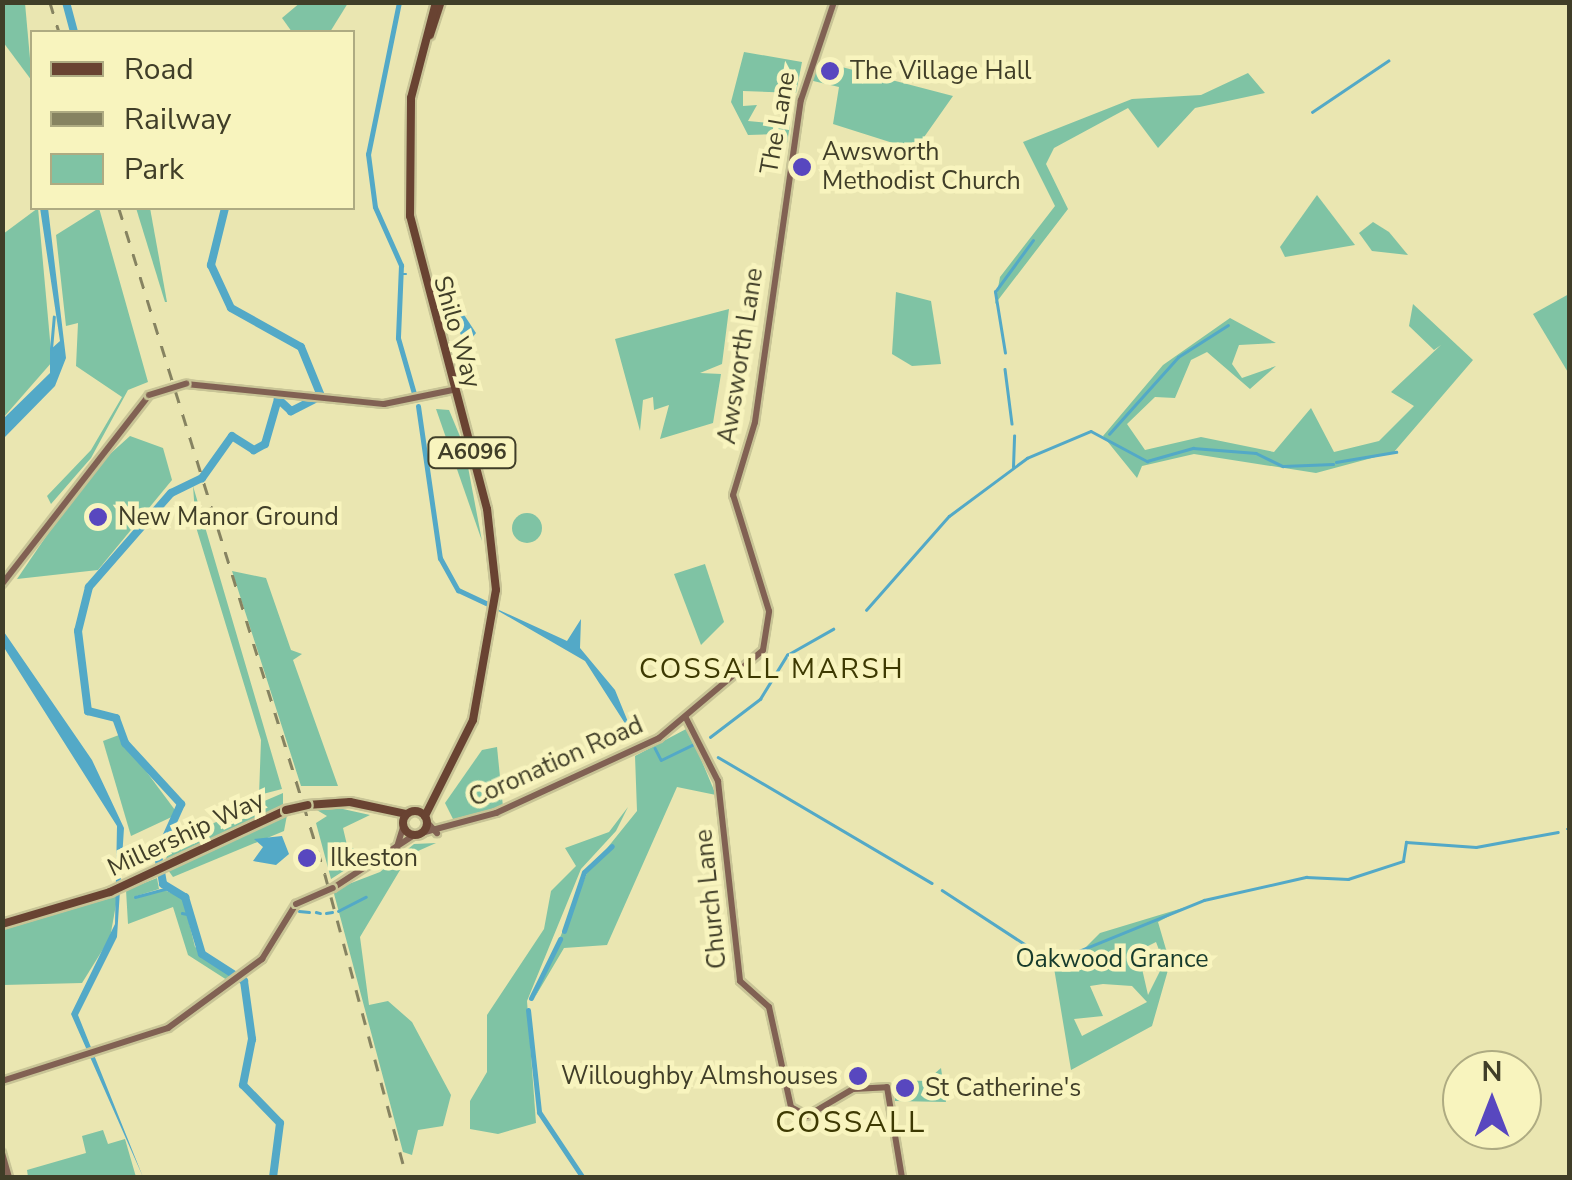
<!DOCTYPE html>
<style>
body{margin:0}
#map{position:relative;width:1572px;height:1180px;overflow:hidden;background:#eae6b1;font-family:"Nunito Sans",sans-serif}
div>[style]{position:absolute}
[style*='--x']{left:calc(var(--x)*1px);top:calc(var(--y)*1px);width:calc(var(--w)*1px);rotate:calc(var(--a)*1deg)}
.green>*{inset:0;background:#7fc3a4}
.round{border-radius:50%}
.water>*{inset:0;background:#53a9c7}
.stream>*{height:2.5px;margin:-1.25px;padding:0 1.25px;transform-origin:1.25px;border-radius:1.25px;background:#53a9c7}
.canal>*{height:5px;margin:-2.5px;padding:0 2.5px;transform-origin:2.5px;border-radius:2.5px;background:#53a9c7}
.river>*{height:8px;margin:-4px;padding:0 4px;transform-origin:4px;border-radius:4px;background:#53a9c7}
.roads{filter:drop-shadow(2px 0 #c8c496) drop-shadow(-2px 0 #c8c496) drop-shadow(0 2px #c8c496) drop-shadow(0 -2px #c8c496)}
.secondary>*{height:6px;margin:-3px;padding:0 3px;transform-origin:3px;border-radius:3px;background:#816153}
.primary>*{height:8px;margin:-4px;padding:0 4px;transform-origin:4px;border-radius:4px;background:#694332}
.primary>.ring{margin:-4px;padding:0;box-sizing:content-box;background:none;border:8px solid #694332;border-radius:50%}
.rail>*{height:2.5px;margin-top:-1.25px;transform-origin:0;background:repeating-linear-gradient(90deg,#868361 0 12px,transparent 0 24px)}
.bridges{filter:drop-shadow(2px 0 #c8c496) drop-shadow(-2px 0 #c8c496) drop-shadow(0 2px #c8c496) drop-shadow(0 -2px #c8c496)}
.secondary-bridge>*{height:6px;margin:-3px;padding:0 3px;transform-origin:3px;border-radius:3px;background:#816153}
.primary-bridge>*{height:8px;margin:-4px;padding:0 4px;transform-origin:4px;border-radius:4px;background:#694332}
.dots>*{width:28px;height:28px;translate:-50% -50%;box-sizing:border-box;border:5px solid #f8f4be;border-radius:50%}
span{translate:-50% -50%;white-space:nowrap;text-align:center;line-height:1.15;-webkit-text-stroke:9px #f8f4be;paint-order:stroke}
.shield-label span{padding:2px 8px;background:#f8f4be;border:2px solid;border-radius:8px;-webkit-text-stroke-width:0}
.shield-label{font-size:22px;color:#403e28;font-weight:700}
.poi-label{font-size:25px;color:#403e28}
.left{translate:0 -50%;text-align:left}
.right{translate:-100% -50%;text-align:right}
.street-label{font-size:25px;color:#403e28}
.park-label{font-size:25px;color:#173b2c}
.neighbourhood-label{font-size:28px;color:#3d3902;letter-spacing:2.5px}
.quarter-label{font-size:30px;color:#3d3902;letter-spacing:2.5px}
.frame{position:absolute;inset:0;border:5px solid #403e28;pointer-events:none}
.legend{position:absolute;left:30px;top:30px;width:325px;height:180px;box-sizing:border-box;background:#f8f4be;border:2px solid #aeab82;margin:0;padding:12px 18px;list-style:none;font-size:30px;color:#403e28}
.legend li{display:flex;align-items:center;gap:20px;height:50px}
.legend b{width:50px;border:2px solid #aeab82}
.north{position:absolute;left:1442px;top:1050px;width:100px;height:100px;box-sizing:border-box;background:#f8f4be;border:2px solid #aeab82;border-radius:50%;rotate:0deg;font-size:28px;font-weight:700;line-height:40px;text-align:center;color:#403e28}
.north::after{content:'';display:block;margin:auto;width:35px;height:45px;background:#5847bf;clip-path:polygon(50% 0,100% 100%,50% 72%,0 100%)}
</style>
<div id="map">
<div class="green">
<i style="clip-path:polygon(3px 2px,25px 3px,32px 81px,3px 42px)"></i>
<i style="clip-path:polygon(301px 2px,348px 2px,348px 3px,330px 32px,292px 32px,282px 18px)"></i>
<i style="clip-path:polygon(744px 52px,802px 62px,796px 93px,743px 91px,743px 106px,757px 105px,748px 121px,790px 125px,787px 143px,781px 134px,748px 135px,731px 102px)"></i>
<i style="clip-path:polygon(815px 60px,953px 96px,915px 150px,833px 124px,839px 87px,809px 80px)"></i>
<i style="clip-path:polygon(1248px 73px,1265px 93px,1195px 108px,1158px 148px,1128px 108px,1054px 148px,1046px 164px,1068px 209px,995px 304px,1000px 277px,1055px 206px,1023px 142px,1132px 99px,1201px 95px)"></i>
<i style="clip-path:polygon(1317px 195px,1355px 245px,1285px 257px,1280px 247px)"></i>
<i style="clip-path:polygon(38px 208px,52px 362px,3px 418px,3px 234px)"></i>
<i style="clip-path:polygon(99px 208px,148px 382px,128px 390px,91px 458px,51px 504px,47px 496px,91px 450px,122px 397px,76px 366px,78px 323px,66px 326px,56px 235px)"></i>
<i style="clip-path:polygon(136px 208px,150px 208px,167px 302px,165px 302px)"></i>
<i style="clip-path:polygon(1373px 222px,1389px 232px,1408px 255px,1372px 251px,1359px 233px)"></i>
<i style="clip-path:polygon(896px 292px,931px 301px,941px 364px,912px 366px,892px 354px)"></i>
<i style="clip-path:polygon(1569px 294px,1569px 374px,1533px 314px)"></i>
<i style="clip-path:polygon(1413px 304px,1473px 360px,1394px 452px,1316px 473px,1194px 454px,1142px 466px,1137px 478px,1103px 436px,1163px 365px,1230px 318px,1276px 343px,1239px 345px,1232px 364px,1242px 378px,1276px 366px,1250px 389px,1207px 352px,1191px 360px,1175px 398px,1155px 397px,1127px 424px,1145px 450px,1201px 437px,1274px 452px,1311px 408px,1334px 452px,1379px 441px,1414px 406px,1391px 392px,1441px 345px,1434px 350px,1409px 326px)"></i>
<i style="clip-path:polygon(729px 309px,722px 364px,700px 373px,721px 374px,713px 423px,660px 439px,669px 405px,654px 410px,653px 397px,643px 400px,640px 431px,615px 339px)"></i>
<i style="clip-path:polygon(436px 409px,449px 410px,464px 446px,482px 541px)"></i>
<i style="clip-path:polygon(130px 436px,163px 448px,172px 480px,98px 570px,17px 579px,90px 472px)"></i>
<i style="clip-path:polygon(193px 486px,282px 789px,259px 795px,261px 740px,196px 527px)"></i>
<i class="round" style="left:512px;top:513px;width:30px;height:30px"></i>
<i style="clip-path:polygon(705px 564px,724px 622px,701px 645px,674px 574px)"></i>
<i style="clip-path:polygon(232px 571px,266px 578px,291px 650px,302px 654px,293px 660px,338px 786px,301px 786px)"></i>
<i style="clip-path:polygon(688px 728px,716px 795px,677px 787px,607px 945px,564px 948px,535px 997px,587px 873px,637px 811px,635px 756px)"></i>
<i style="clip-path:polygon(119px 735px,178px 814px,131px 836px,103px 741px)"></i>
<i style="clip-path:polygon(497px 747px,503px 807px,455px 823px,445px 803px,482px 750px)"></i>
<i style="clip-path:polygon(283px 793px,283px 805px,165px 860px,177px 839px)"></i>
<i style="clip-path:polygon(628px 807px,616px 831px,581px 869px,527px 1001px,536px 1123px,498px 1134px,470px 1129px,470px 1101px,487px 1072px,487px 1015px,544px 929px,551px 891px,576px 866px,565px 848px,609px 832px)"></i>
<i style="clip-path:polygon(343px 809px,370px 815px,343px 828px,347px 845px,367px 856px,331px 879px,316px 823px,327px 816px,315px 809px)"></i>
<i style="clip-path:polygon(287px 815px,284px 831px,173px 877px,168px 870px)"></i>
<i style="clip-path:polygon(436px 843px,409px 855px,360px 937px,369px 1005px,388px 1001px,412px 1022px,451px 1095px,443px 1126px,418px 1130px,412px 1155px,403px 1152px,333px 890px,380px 872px,414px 844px)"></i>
<i style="clip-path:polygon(157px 878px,159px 889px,133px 897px,164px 890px,183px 898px,195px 947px,237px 973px,227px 980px,188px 955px,173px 907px,128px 924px,126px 890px)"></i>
<i style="clip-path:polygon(118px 893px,110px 938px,82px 983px,3px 985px,2px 929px)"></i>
<i style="clip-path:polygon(evenodd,1186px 907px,1158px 922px,1170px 963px,1152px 1026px,1071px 1070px,1053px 962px,1077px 956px,1100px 933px,1186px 907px,1156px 942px,1164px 963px,1148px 995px,1138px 951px,1156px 942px,1186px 907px,1103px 984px,1132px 986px,1147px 1002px,1082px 1036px,1074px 1019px,1103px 1016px,1090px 986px,1103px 984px)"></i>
<i style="clip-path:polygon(941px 1068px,946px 1102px,895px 1101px,893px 1080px,926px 1081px)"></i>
<i style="clip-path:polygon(103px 1130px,108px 1144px,125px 1139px,136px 1177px,28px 1177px,27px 1170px,86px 1153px,82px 1136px)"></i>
</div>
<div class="water">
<i style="clip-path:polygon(40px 208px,48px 208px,66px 358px,55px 386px,3px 439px,3px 419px,50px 373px,50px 350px,60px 341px)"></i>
<i style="clip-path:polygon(453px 298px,476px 333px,466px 346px,445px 300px)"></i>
<i style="clip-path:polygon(488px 605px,567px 641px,581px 619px,580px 648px,615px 690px,635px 739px,585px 661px)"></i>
<i style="clip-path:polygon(2px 629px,92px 760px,124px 828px,117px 937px,78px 1015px,143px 1177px,71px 1014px,115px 924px,117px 826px,3px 646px)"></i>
<i style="clip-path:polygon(282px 836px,289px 854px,276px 865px,253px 861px,263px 847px,254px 839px)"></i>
</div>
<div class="stream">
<i style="--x:1312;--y:112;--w:92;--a:-33.9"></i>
<i style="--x:400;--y:274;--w:6;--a:0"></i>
<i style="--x:51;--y:349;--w:32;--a:-85"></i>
<i style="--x:1005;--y:353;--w:62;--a:-99.3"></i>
<i style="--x:995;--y:292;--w:64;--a:-53.8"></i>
<i style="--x:1005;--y:369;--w:55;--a:82.7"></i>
<i style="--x:1109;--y:434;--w:103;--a:-48.1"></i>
<i style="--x:1178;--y:357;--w:59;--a:-32.6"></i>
<i style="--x:1336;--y:462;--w:61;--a:-9.5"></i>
<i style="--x:1013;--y:467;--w:31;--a:-88"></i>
<i style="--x:866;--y:610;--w:125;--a:-48.6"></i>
<i style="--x:949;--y:516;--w:97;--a:-36.6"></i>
<i style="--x:1027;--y:458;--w:69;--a:-22.9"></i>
<i style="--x:1091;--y:431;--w:64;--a:28.2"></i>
<i style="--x:1147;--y:461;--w:48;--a:-15.8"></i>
<i style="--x:1193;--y:448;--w:63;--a:4.5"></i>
<i style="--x:1256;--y:453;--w:30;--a:26"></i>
<i style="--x:1283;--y:466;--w:50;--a:-2.3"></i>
<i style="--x:710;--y:737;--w:63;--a:-37.2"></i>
<i style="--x:760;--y:699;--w:52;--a:-58.5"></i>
<i style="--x:787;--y:655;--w:53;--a:-29.5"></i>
<i style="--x:655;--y:748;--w:13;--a:63"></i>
<i style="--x:661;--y:760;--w:41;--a:-25.9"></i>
<i style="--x:718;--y:757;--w:248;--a:30.5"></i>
<i style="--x:1567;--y:829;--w:3;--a:0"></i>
<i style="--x:942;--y:890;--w:131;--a:33.2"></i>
<i style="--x:1052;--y:962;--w:164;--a:-22.2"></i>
<i style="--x:1204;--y:900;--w:105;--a:-12.7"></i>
<i style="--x:1306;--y:877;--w:42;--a:2.7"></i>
<i style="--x:1348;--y:879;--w:58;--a:-18.1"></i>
<i style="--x:1403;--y:861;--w:19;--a:-81"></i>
<i style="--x:1406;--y:842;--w:70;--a:4.1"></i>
<i style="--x:1476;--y:847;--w:83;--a:-10.4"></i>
<i style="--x:135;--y:897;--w:34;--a:-15"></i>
<i style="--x:299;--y:911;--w:10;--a:6"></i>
<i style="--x:338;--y:911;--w:31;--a:-27"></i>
<i style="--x:316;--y:912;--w:4;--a:14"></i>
<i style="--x:182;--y:913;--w:5;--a:11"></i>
<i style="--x:326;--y:913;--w:6;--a:-9"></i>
<i style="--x:147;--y:1177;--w:1;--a:45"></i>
</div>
<div class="canal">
<i style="--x:399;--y:2;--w:155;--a:101.5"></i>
<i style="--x:368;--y:154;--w:53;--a:82.5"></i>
<i style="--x:375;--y:207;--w:64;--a:65.9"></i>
<i style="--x:401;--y:265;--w:73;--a:92.4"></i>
<i style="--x:398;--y:338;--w:61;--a:73.9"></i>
<i style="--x:418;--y:406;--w:154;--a:81.8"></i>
<i style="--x:440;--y:558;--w:37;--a:61"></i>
<i style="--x:458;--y:590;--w:33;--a:25"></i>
<i style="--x:564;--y:931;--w:62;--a:-71.3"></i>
<i style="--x:584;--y:872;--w:38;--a:-43"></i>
<i style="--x:531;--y:998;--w:66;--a:-63.8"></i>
<i style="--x:528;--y:1010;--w:103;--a:83.8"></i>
<i style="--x:539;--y:1112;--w:79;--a:56.3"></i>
</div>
<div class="river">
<i style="--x:66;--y:2;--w:31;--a:75"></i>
<i style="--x:225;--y:208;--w:59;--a:103.8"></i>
<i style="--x:211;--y:265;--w:47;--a:65.1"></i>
<i style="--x:231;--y:308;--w:80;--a:29.1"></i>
<i style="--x:301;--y:347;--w:53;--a:67.8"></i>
<i style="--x:321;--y:396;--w:34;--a:153"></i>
<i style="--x:291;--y:411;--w:18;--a:-137"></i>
<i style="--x:278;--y:399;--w:47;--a:106.1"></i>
<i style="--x:265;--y:444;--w:13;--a:151"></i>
<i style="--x:254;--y:450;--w:26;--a:-148"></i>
<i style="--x:232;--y:436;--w:52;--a:125.5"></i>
<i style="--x:202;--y:478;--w:34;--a:154"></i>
<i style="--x:171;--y:493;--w:125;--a:131.1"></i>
<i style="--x:89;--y:587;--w:45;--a:104"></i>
<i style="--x:78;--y:631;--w:81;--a:82.9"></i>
<i style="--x:88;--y:711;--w:29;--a:14"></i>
<i style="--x:116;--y:718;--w:27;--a:70"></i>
<i style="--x:125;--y:743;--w:83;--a:47.4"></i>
<i style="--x:181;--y:804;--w:56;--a:114.3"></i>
<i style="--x:158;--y:855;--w:29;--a:80"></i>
<i style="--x:163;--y:884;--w:26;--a:31"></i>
<i style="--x:185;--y:897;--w:59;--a:73.4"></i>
<i style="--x:202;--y:954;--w:50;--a:32.7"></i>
<i style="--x:244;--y:981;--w:59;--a:82.1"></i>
<i style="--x:252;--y:1039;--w:47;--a:101.1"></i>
<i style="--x:243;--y:1085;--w:53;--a:45.8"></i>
<i style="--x:280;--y:1123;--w:55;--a:97.3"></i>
</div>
<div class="roads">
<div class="secondary">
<i style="--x:186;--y:384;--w:199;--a:5.8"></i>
<i style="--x:384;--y:404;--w:70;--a:-11.5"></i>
<i style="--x:2;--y:584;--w:239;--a:-52.1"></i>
<i style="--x:686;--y:718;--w:71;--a:63.1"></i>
<i style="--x:718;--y:781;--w:201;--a:83.7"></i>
<i style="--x:740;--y:981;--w:39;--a:42"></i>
<i style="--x:769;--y:1007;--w:102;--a:77.6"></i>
<i style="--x:791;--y:1107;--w:18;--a:29"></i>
<i style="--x:807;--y:1116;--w:53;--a:-30.4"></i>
<i style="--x:853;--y:1089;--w:34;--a:-3"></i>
<i style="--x:887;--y:1087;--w:92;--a:80.6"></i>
<i style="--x:427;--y:822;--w:15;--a:48"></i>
<i style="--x:421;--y:833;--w:78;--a:-14.9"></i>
<i style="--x:496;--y:813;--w:179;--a:-24.7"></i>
<i style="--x:659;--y:738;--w:136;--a:-40.2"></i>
<i style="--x:763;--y:650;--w:39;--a:-81"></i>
<i style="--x:769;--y:611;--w:121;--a:-107.2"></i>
<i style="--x:733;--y:495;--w:76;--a:-73.2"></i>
<i style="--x:755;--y:422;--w:325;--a:-81.9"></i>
<i style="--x:801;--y:100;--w:103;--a:-71.4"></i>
<i style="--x:397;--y:847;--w:21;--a:-73"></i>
<i style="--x:333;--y:888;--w:97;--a:-33.2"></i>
<i style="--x:2;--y:1081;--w:174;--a:-17.7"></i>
<i style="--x:168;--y:1028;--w:117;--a:-36.3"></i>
<i style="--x:262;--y:959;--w:65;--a:-58.3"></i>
<i style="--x:2;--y:1153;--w:26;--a:74"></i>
</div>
<div class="primary">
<i style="--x:430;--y:35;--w:35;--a:-72"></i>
<i style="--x:307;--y:805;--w:43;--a:-4"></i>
<i style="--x:350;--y:802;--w:57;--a:12.1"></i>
<i class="ring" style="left:403px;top:811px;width:16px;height:16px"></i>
<i style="--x:425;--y:816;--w:107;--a:-63.4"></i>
<i style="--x:473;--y:720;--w:132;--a:-80"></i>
<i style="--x:496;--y:590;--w:81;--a:-96.3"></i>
<i style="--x:487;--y:509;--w:303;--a:-104.7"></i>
<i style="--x:410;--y:216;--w:118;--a:-89.5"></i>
<i style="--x:411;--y:98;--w:99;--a:-75.4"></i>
<i style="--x:2;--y:924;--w:113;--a:-16.5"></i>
<i style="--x:110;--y:892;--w:194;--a:-25"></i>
</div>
</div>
<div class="rail">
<i style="--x:50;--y:2;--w:31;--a:73"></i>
<i style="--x:119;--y:208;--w:697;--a:72.81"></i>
<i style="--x:325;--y:874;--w:315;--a:74.9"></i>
</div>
<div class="bridges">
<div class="secondary-bridge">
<i style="--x:149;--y:395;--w:39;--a:-17"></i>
<i style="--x:296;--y:904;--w:40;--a:-23.4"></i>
</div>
<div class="primary-bridge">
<i style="--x:286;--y:810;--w:22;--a:-13"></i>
</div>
</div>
<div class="dots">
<i style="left:830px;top:71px;background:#5847bf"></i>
<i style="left:802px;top:167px;background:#5847bf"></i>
<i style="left:98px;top:517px;background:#5847bf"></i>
<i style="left:307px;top:858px;background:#5847bf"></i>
<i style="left:858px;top:1076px;background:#5847bf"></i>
<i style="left:905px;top:1088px;background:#5847bf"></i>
</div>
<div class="shield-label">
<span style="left:472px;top:453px">A6096</span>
</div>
<div class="poi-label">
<span class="left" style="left:850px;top:71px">The Village Hall</span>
<span class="left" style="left:822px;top:167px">Awsworth<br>Methodist Church</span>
<span class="left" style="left:118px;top:517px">New Manor Ground</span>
<span class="left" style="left:330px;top:858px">Ilkeston</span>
<span class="right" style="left:838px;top:1076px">Willoughby Almshouses</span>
<span class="left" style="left:925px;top:1088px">St Catherine's</span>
</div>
<div class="street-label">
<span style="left:778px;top:123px;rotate:-80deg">The Lane</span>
<span style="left:457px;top:332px;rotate:74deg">Shilo Way</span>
<span style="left:741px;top:356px;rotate:-81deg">Awsworth Lane</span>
<span style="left:556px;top:762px;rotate:-24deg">Coronation Road</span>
<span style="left:186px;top:834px;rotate:-25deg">Millership Way</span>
<span style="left:711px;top:899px;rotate:-96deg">Church Lane</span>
</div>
<div class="park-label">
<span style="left:1112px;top:959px">Oakwood Grance</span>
</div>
<div class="neighbourhood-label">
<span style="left:772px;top:669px">COSSALL MARSH</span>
</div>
<div class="quarter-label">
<span style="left:851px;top:1123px">COSSALL</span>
</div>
<div class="frame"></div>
<ul class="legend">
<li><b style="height:12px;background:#694332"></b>Road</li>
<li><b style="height:12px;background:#868361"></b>Railway</li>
<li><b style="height:28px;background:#7fc3a4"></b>Park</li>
</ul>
<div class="north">N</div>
</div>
